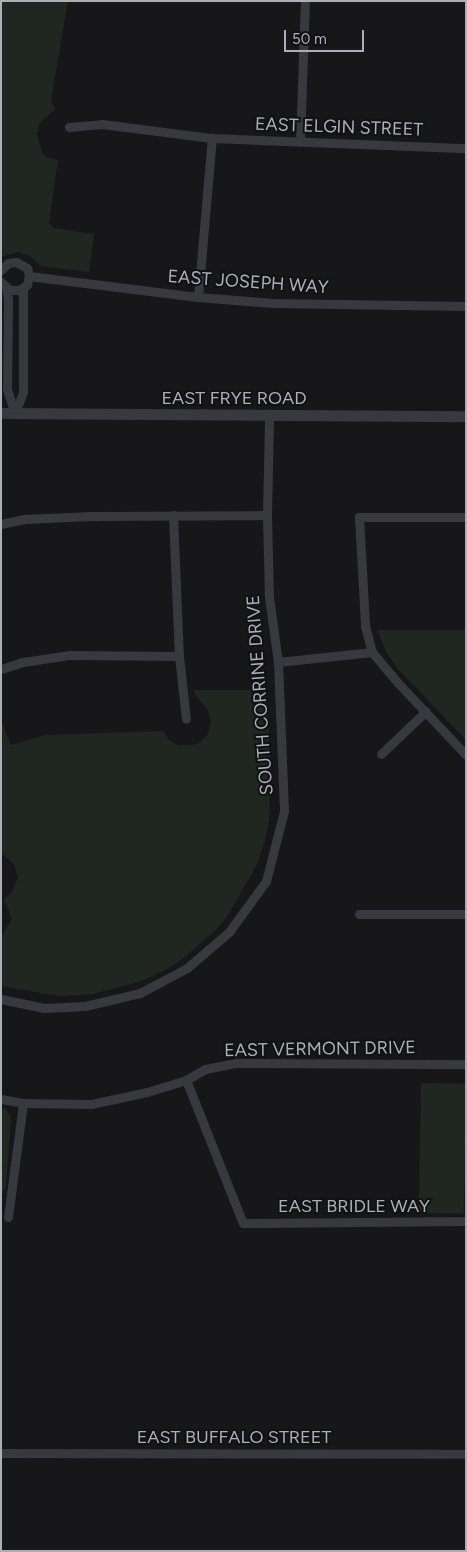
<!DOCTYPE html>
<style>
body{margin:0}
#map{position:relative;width:467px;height:1552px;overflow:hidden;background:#171719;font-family:Figtree,sans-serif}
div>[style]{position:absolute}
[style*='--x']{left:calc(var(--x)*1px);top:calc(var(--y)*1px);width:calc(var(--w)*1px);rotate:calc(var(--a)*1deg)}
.green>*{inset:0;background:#1f2720;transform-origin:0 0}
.minor>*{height:9px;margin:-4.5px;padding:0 4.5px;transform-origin:4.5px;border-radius:4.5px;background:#38393e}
.tertiary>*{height:11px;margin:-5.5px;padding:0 5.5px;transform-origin:5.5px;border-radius:5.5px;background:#38393e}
span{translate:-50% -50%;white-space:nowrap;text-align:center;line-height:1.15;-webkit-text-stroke:4px #121214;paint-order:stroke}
.street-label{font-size:18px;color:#aaafb8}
.frame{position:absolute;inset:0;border:2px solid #aaafb8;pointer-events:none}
.scale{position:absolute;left:284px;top:30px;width:80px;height:22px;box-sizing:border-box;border:2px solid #aaafb8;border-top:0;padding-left:6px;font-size:15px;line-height:18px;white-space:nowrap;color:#aaafb8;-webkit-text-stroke:4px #121214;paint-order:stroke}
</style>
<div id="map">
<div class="green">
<i style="clip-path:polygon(1px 1px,68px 1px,52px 94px,51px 101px,55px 109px,39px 124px,37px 134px,42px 152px,46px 157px,58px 160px,49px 223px,53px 228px,94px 234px,89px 272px,41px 266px,30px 256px,18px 252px,1px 257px)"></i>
<i style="clip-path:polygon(377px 630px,466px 630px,466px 740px,398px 669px,386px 652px)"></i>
<i style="clip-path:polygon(194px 690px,266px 690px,271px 767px,269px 821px,264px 844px,257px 864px,229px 914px,217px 929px,185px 957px,169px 968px,142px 981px,93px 994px,59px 996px,1px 986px,1px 937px,12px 919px,4px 899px,11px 893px,18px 877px,14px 864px,1px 853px,1px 720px,11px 745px,45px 735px,163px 731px,168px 739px,177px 745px,193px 745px,199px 743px,208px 734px,211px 722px,208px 710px,195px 695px)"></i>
<i style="left:421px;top:1083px;width:45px;height:130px;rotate:1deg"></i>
<i style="clip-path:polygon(1px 1108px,6px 1109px,11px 1118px,6px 1187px,1px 1195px)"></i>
</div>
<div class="minor">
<i style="--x:69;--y:127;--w:33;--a:-5"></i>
<i style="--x:102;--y:124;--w:111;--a:7.3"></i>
<i style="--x:212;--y:138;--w:254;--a:2.3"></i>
<i style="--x:300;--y:142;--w:141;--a:-88"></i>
<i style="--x:1;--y:270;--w:10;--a:-45"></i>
<i style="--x:8;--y:263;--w:8;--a:-7"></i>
<i style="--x:16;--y:262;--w:13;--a:29"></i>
<i style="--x:27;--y:268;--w:8;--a:76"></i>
<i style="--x:29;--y:276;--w:9;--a:103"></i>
<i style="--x:27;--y:285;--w:9;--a:148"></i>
<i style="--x:19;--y:290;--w:9;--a:180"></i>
<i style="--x:10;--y:290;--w:12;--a:-138"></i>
<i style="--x:29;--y:276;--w:170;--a:7.1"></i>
<i style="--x:198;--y:297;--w:75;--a:4.6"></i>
<i style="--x:273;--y:303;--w:193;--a:0.9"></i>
<i style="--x:6;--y:288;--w:11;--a:80"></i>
<i style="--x:8;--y:299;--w:90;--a:90.6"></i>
<i style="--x:7;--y:389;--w:25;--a:72"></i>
<i style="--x:198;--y:297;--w:160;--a:-85"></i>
<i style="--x:15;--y:413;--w:22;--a:-69"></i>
<i style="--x:23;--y:392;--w:104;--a:-90"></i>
<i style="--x:173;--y:515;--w:141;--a:87.6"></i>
<i style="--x:179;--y:656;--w:63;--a:83.7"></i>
<i style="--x:466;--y:517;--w:107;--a:180"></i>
<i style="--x:359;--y:517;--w:109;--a:86.8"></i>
<i style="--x:365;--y:626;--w:27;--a:75"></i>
<i style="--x:372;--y:652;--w:40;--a:50"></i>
<i style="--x:398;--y:683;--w:99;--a:46.6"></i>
<i style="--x:1;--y:524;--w:24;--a:-12"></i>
<i style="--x:24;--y:519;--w:68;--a:-2.5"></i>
<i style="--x:92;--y:516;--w:175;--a:-0.3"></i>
<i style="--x:278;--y:662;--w:95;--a:-6.1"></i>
<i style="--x:1;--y:669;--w:23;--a:-18"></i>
<i style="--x:23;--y:662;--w:48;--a:-8.5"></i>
<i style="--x:70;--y:655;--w:109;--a:0.5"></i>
<i style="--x:381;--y:754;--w:62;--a:-43.7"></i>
<i style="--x:359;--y:914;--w:107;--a:0"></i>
<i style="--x:1;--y:999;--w:44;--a:11.8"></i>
<i style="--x:44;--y:1008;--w:41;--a:-2.8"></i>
<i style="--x:85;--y:1006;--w:57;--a:-13.3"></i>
<i style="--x:140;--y:993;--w:53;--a:-28"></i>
<i style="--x:187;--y:968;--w:55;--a:-40.6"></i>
<i style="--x:229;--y:932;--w:63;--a:-54"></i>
<i style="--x:266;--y:881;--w:72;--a:-75.6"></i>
<i style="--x:284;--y:811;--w:149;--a:-92.3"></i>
<i style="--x:278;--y:662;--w:66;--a:-97.9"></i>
<i style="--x:269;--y:597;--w:82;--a:-91.4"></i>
<i style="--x:267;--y:515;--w:99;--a:-88.8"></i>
<i style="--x:186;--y:1080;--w:154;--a:68.3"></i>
<i style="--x:243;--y:1223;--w:223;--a:-0.5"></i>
<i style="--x:1;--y:1099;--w:22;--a:10"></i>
<i style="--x:23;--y:1103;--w:68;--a:0.8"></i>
<i style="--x:91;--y:1104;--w:57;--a:-12.1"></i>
<i style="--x:147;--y:1092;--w:41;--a:-17.1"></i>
<i style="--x:186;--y:1080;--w:22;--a:-30"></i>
<i style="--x:205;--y:1069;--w:33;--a:-11"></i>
<i style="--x:237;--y:1063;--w:229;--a:0.3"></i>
<i style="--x:8;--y:1217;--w:115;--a:-82.5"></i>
<i style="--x:1;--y:1453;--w:465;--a:0.1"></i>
</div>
<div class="tertiary">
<i style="--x:1;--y:413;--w:465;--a:0.4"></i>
</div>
<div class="street-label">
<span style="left:339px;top:127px;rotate:2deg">EAST ELGIN STREET</span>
<span style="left:248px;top:282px;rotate:4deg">EAST JOSEPH WAY</span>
<span style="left:234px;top:398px">EAST FRYE ROAD</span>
<span style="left:260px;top:695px;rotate:-94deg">SOUTH CORRINE DRIVE</span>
<span style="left:320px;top:1049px;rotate:-1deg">EAST VERMONT DRIVE</span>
<span style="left:354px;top:1206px">EAST BRIDLE WAY</span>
<span style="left:234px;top:1437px">EAST BUFFALO STREET</span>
</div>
<div class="frame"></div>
<div class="scale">50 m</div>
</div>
